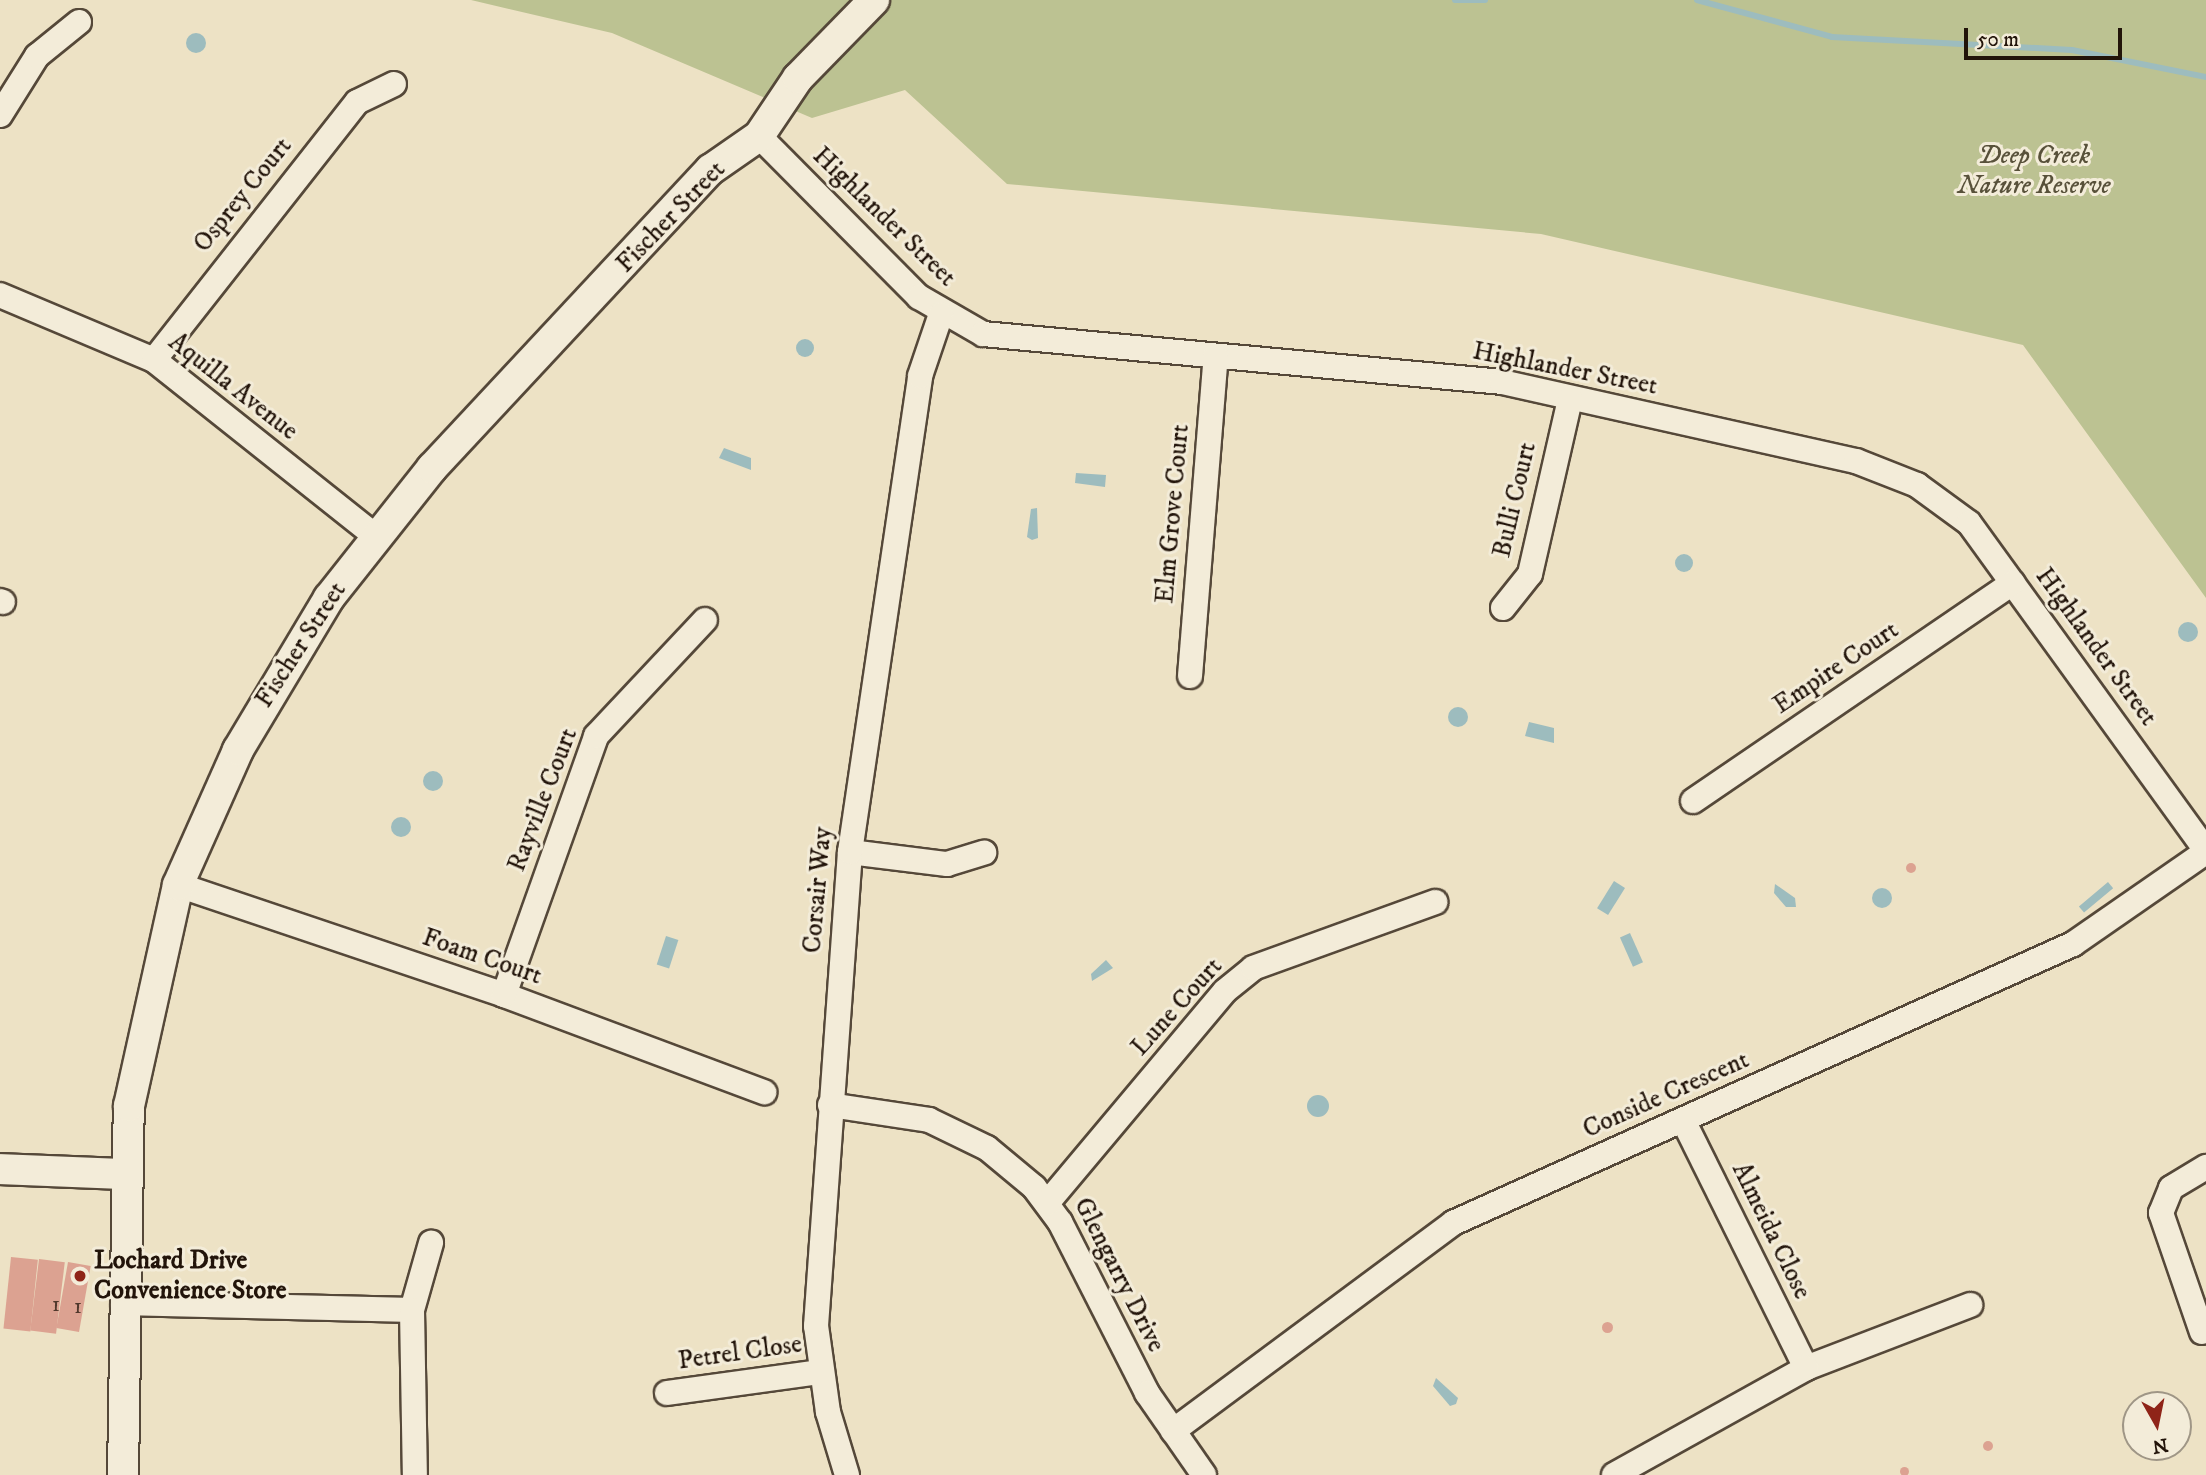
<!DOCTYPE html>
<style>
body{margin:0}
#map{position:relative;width:2206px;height:1475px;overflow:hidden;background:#ede2c5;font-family:"IM FELL DW Pica",serif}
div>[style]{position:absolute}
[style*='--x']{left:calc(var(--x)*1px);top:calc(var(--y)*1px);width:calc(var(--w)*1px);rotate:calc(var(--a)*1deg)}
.green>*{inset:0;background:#bcc292}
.water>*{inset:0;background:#9dbcbe;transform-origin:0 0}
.round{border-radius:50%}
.stream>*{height:6px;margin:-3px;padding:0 3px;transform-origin:3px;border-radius:3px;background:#9dbcbe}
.building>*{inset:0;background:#dca291;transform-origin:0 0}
.roads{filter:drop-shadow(2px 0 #554839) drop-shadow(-2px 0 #554839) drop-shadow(0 2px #554839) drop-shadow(0 -2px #554839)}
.minor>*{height:24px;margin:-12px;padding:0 12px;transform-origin:12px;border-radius:12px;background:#f3ecd9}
.tertiary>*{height:30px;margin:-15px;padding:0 15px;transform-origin:15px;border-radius:15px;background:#f3ecd9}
.dots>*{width:19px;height:19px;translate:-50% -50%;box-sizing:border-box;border:4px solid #f3ecd9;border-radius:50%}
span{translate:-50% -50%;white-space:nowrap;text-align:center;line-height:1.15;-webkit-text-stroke:6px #f3ecd9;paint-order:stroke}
.number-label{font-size:23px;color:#50382c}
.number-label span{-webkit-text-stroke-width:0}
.park-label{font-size:26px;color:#58513a;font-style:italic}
.street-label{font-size:26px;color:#22140a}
.poi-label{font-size:26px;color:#22140a;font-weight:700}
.left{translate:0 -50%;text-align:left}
.north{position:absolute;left:2122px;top:1391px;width:70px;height:70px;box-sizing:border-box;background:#f3ecd9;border:2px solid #9f9686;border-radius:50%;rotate:171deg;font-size:19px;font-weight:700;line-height:28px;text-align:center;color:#22140a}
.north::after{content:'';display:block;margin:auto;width:24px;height:32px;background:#8f2418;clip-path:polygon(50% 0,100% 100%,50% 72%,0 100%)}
.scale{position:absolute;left:1964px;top:28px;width:158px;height:32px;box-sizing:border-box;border:4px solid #22140a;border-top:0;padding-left:9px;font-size:21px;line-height:24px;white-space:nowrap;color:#22140a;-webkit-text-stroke:5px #f3ecd9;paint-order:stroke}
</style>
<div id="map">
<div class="green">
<i style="clip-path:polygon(471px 0,2206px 0,2206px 598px,2023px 345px,1541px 234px,1007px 184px,905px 90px,812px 118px,612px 33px)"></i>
</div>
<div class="water">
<i class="round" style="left:186px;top:33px;width:20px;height:20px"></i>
<i class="round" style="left:796px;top:339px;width:18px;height:18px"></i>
<i style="clip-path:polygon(724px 448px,751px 458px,751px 470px,719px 458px)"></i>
<i style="clip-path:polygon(1076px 473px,1106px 475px,1105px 487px,1075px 483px)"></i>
<i style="clip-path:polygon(1037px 508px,1038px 538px,1032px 540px,1027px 537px,1031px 509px)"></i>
<i class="round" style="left:1675px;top:554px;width:18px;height:18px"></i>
<i class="round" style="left:2178px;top:622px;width:20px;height:20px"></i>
<i class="round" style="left:1448px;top:707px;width:20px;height:20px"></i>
<i style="clip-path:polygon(1529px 722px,1554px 728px,1554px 743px,1525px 736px)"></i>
<i class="round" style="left:423px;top:771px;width:20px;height:20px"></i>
<i class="round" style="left:391px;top:817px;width:20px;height:20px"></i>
<i style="left:1614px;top:881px;width:13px;height:32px;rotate:32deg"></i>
<i style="left:2108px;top:882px;width:8px;height:38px;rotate:50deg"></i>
<i style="clip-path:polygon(1775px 884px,1795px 898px,1796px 907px,1786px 907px,1774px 893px)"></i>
<i class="round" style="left:1872px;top:888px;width:20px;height:20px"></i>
<i style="left:1630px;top:933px;width:32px;height:11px;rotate:66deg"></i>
<i style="left:666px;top:936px;width:13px;height:30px;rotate:18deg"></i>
<i style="clip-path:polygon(1106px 960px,1113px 968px,1092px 981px,1091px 974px)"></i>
<i class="round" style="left:1307px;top:1095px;width:22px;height:22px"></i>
<i style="clip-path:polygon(1436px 1378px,1458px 1398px,1456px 1404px,1450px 1406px,1433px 1386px)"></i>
</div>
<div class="stream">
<i style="--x:1455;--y:0;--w:30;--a:0"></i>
<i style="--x:1697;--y:0;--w:140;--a:15.3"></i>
<i style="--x:1832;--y:37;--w:240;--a:3.1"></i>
<i style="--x:2072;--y:50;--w:137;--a:11.4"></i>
</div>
<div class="building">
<i class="round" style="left:1906px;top:863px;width:10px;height:10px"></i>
<i style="left:11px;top:1257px;width:27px;height:72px;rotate:6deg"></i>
<i style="left:39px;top:1259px;width:26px;height:72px;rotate:7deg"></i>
<i style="left:68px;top:1262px;width:23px;height:67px;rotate:10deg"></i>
<i class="round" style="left:1601.5px;top:1321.5px;width:11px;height:11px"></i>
<i class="round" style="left:1983px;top:1441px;width:10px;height:10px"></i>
<i class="round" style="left:1899.5px;top:1466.5px;width:9px;height:9px"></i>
</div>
<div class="roads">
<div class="minor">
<i style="--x:0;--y:115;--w:70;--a:-57.9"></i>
<i style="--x:37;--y:56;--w:54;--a:-39"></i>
<i style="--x:759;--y:136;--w:227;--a:45.2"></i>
<i style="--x:919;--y:297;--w:74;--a:30"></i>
<i style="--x:983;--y:334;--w:521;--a:5.28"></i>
<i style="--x:1502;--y:382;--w:363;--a:12.6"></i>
<i style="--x:1856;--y:461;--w:66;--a:21.5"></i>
<i style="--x:1917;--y:485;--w:64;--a:36.2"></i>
<i style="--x:1969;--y:523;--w:405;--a:54.1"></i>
<i style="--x:0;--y:295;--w:167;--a:22.9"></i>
<i style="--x:154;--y:360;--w:283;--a:38.5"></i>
<i style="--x:154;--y:360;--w:328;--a:-51.8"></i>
<i style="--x:357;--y:102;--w:41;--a:-25.9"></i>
<i style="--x:0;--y:601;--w:3;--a:18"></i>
<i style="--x:1503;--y:608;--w:43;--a:-51.5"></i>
<i style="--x:1530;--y:574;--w:180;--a:-77.1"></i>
<i style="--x:1190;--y:676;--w:321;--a:-85.4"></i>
<i style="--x:1693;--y:801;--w:387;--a:-34.3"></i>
<i style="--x:850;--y:852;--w:98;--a:7.1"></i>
<i style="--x:947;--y:864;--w:39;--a:-17"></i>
<i style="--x:178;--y:885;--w:344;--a:18.6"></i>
<i style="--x:504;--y:995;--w:278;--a:20.5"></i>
<i style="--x:504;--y:995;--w:275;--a:-70.4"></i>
<i style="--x:596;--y:736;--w:159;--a:-46.8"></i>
<i style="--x:830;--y:1105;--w:100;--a:8.6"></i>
<i style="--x:929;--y:1120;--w:64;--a:25.8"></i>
<i style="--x:987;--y:1148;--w:61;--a:39.7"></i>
<i style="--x:1034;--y:1187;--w:44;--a:53.4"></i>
<i style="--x:1060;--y:1222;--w:192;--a:63"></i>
<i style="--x:1147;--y:1393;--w:100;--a:55.2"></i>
<i style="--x:1683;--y:1120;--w:277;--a:63.6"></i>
<i style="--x:1806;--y:1368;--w:176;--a:-21"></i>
<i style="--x:1048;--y:1202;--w:275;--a:-50"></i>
<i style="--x:1225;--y:991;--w:36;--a:-39"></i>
<i style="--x:1253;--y:968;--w:194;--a:-19.9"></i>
<i style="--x:123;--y:1303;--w:289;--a:1.4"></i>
<i style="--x:412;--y:1310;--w:70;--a:-74.2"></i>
<i style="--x:412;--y:1310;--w:165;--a:89"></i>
<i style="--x:2202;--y:1332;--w:126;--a:-109"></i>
<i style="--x:2161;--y:1213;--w:27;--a:-68"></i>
<i style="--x:2171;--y:1188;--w:41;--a:-31"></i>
<i style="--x:667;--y:1393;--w:154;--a:-7.8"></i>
<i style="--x:1173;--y:1431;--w:349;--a:-36.6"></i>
<i style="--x:1453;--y:1223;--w:680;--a:-24.23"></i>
<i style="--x:2073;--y:944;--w:162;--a:-34.7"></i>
<i style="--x:847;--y:1475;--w:66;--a:-106.8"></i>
<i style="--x:828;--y:1412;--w:87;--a:-97.9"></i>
<i style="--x:816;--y:1326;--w:475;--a:-85.9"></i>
<i style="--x:850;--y:852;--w:481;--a:-81.6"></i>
<i style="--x:920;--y:376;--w:65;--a:-71.3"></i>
<i style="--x:1614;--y:1475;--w:220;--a:-29.1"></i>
</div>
<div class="tertiary">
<i style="--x:0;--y:1169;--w:126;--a:2.3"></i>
<i style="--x:123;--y:1475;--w:369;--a:-89.1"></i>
<i style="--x:129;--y:1106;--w:226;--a:-77.5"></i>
<i style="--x:178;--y:885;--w:148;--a:-66"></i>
<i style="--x:238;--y:750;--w:177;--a:-59.1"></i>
<i style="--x:329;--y:598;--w:166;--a:-51.6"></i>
<i style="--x:432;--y:468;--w:408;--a:-47"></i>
<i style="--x:710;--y:170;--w:60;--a:-34.8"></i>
<i style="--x:759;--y:136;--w:70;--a:-56.1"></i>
<i style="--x:798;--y:78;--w:109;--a:-45.7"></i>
</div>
</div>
<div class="dots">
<i style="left:80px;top:1276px;background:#8f2418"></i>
</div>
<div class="number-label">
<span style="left:56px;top:1305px">1</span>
<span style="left:78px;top:1307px">1</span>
</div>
<div class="park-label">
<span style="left:2034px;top:171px">Deep Creek<br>Nature Reserve</span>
</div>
<div class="street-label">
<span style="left:243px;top:195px;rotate:-51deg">Osprey Court</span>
<span style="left:671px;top:217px;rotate:-46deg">Fischer Street</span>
<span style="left:884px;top:217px;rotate:44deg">Highlander Street</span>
<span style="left:1565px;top:369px;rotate:11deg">Highlander Street</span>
<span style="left:233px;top:387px;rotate:38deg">Aquilla Avenue</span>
<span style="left:1515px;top:500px;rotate:-77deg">Bulli Court</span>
<span style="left:1173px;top:514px;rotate:-85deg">Elm Grove Court</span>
<span style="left:301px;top:645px;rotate:-57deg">Fischer Street</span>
<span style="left:2096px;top:647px;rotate:54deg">Highlander Street</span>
<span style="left:1836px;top:668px;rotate:-34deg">Empire Court</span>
<span style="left:543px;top:800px;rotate:-69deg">Rayville Court</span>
<span style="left:818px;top:890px;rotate:-85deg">Corsair Way</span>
<span style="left:482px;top:957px;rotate:19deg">Foam Court</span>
<span style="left:1177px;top:1007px;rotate:-48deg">Lune Court</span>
<span style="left:1666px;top:1095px;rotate:-24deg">Conside Crescent</span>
<span style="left:1771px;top:1231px;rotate:64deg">Almeida Close</span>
<span style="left:1119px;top:1275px;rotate:63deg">Glengarry Drive</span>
<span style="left:740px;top:1353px;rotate:-8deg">Petrel Close</span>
</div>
<div class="poi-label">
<span class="left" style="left:94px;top:1276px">Lochard Drive<br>Convenience Store</span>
</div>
<div class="north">N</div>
<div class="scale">50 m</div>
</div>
